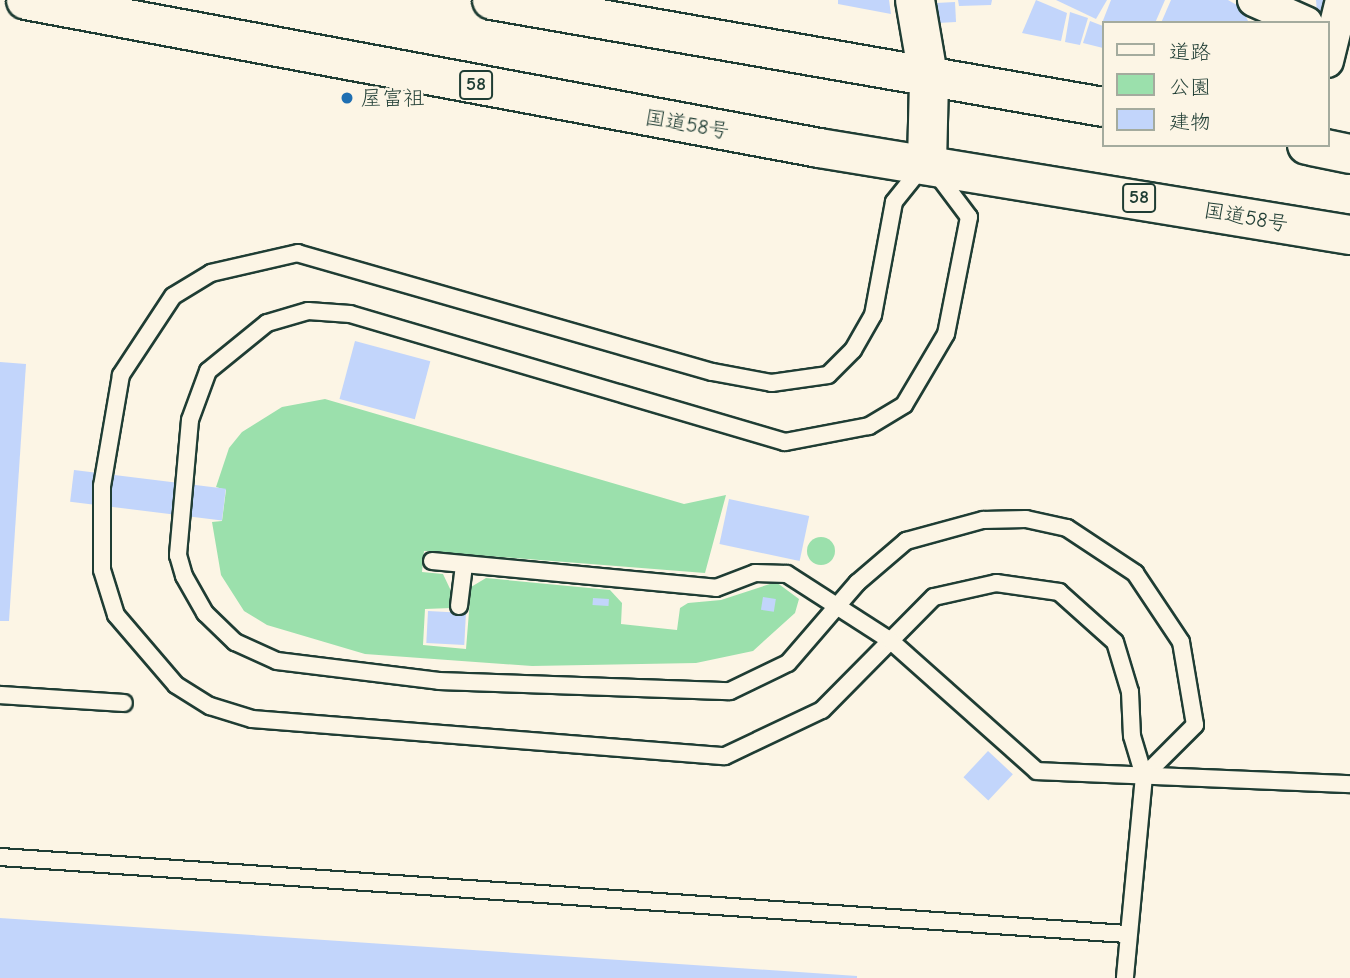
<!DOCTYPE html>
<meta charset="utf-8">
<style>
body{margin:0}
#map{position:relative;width:1350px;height:978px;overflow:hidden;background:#fcf5e5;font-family:"Comic Neue","Klee One",sans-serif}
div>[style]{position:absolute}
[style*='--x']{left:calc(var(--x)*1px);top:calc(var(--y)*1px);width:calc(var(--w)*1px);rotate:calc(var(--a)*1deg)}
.green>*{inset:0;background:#9be0ac}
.round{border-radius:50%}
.building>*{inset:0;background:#c2d5fb;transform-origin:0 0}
.roads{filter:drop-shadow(2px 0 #1f3d34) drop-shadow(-2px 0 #1f3d34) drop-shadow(0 2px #1f3d34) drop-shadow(0 -2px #1f3d34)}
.service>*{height:16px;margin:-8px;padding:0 8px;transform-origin:8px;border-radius:8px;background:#fcf5e5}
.minor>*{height:32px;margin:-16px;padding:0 16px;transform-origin:16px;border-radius:16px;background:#fcf5e5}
.primary>*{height:38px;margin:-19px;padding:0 19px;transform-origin:19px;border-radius:19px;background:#fcf5e5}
.trunk>*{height:38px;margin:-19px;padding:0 19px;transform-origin:19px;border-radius:19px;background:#fcf5e5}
.dots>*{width:19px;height:19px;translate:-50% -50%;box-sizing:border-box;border:4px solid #fcf5e5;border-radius:50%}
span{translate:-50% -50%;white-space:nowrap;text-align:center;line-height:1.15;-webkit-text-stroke:5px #fcf5e5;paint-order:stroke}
.shield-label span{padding:2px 5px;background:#fcf5e5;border:2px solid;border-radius:5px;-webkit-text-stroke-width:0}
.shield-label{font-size:19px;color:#1f3d34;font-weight:700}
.poi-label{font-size:21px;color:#1f3d34}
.left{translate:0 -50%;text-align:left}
.street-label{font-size:21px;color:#1f3d34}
.legend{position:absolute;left:1102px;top:21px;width:228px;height:126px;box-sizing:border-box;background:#fcf5e5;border:2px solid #a4ab9e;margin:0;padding:9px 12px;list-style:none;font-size:21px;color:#1f3d34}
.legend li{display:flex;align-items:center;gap:14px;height:35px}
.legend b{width:35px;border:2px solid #a4ab9e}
</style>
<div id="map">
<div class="green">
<i style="clip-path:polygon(325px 399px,684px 504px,726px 495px,705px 573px,424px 551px,422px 572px,443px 574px,452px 593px,451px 608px,425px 609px,423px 645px,466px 649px,471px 587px,486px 578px,610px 590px,622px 603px,621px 624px,677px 630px,680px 608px,688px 603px,721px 600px,776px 582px,799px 599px,795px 613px,753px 651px,696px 663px,532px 666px,365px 654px,267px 625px,244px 611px,221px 575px,212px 522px,222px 521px,226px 490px,216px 487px,229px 448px,242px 432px,282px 407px)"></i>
<i class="round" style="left:807px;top:537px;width:28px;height:28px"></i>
</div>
<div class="building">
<i style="clip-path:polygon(838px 0,889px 0,891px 14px,838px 4px)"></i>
<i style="clip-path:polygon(958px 0,992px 0,991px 5px,959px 6px)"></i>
<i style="clip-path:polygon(1036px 0,1067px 13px,1061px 41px,1022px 33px)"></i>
<i style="clip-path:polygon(1056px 0,1107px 0,1096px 19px)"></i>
<i style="clip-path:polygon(1111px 0,1165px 0,1155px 23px,1102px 23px)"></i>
<i style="clip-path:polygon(1171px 0,1228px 0,1242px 8px,1248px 21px,1161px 23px)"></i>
<i style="clip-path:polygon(1316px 0,1328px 0,1320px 13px,1317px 12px)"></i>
<i style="left:955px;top:2px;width:20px;height:19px;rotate:87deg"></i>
<i style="clip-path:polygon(1070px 12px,1088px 18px,1080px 45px,1065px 42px)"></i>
<i style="clip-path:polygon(1090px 21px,1103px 26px,1103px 48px,1083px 43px)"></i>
<i style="left:355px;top:341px;width:78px;height:60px;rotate:15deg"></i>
<i style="clip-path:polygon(0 362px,26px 364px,9px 621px,0 621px)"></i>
<i style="left:74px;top:470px;width:153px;height:32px;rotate:7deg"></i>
<i style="left:729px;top:499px;width:82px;height:46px;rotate:12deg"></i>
<i style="left:763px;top:597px;width:13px;height:13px;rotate:9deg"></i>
<i style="left:593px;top:598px;width:16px;height:7px;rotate:4deg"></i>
<i style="left:428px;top:611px;width:38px;height:32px;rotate:3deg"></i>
<i style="left:988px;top:751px;width:34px;height:36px;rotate:43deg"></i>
<i style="clip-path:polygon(0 918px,857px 976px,857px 978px,0 978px)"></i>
</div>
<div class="roads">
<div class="service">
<i style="--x:922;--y:167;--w:45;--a:128.7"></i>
<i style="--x:894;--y:202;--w:115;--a:100.5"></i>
<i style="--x:873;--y:315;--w:40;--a:119.7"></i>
<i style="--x:853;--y:350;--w:35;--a:135"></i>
<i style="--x:828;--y:375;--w:57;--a:171.9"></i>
<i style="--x:772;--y:383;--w:61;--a:-169.6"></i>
<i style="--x:712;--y:372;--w:431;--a:-164"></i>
<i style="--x:298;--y:253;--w:89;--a:167.1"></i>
<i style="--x:211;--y:273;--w:44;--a:148.8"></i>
<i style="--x:173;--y:296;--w:95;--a:123.4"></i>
<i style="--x:121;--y:375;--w:113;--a:99.7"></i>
<i style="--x:102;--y:486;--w:84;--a:90"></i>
<i style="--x:102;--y:570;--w:47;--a:72.7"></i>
<i style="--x:116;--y:615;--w:92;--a:49.4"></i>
<i style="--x:176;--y:685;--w:40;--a:32"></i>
<i style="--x:210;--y:706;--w:44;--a:17.2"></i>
<i style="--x:252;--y:719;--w:474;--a:4.5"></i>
<i style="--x:725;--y:756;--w:107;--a:-25.4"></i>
<i style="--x:822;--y:710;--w:159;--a:-45.3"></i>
<i style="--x:934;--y:597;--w:64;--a:-12.7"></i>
<i style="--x:996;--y:583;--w:64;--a:8.1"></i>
<i style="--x:1059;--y:592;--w:75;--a:41.8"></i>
<i style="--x:1115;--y:642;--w:52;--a:73.3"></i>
<i style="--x:1130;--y:692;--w:44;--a:87.4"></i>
<i style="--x:1132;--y:736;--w:42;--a:73.3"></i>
<i style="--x:1144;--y:776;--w:203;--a:95.4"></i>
<i style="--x:936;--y:173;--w:55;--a:53.1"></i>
<i style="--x:969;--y:217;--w:119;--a:101.1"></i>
<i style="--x:946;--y:334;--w:82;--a:120.6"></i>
<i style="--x:904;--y:405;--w:41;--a:149"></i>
<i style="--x:869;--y:426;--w:86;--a:169.2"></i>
<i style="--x:785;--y:442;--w:453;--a:-163.6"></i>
<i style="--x:350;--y:314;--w:42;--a:-175.9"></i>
<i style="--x:308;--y:311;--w:43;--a:163.7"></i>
<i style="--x:267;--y:323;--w:76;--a:140.9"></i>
<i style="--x:208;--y:371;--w:52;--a:110.2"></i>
<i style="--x:190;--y:420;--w:136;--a:95.1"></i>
<i style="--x:178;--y:555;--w:22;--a:74"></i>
<i style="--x:184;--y:576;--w:43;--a:60.4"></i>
<i style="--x:205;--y:613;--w:42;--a:44"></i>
<i style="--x:235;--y:642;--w:46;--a:24.3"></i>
<i style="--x:277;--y:661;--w:163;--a:7"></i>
<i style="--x:439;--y:681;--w:291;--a:2"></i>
<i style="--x:730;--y:691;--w:64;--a:-25.8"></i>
<i style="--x:788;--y:663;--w:106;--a:-49.2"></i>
<i style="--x:857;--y:583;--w:65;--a:-40.6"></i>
<i style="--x:906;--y:541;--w:80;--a:-15.3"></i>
<i style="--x:983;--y:520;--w:43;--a:-1.3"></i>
<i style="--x:1026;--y:519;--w:42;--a:12.4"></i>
<i style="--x:1067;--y:528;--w:82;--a:33.5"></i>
<i style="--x:1135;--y:573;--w:83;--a:56.3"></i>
<i style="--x:1181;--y:642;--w:84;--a:80.4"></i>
<i style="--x:1195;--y:725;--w:72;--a:135"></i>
<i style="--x:432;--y:561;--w:285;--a:5.4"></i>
<i style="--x:716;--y:588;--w:42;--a:-21"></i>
<i style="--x:755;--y:573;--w:32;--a:2"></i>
<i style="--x:787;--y:574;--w:124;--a:32.8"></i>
<i style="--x:891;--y:641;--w:195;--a:41.7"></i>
<i style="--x:1037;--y:771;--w:313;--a:2.4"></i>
<i style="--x:459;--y:606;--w:41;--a:-83"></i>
<i style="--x:0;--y:695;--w:124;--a:3.7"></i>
<i style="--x:0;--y:857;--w:1131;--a:3.91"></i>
</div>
<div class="minor">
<i style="--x:1254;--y:0;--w:57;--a:23.9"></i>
<i style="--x:1327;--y:61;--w:63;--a:-76.2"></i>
</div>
<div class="primary">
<i style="--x:915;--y:0;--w:82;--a:80.2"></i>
<i style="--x:929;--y:81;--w:80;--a:91.4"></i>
</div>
<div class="trunk">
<i style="--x:26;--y:0;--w:807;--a:10.57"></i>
<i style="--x:819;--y:148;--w:538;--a:9.3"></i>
<i style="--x:492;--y:0;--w:620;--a:9.93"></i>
<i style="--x:1307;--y:145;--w:44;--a:11.8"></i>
</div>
</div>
<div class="dots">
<i style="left:347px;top:98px;background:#1f6fb2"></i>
</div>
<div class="shield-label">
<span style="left:476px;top:85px">58</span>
<span style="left:1139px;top:198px">58</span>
</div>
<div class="poi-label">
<span class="left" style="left:361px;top:98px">屋富祖</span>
</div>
<div class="street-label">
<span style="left:687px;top:124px;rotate:10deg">国道58号</span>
<span style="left:1246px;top:217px;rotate:10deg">国道58号</span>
</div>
<ul class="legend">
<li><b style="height:9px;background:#fcf5e5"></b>道路</li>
<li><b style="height:19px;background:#9be0ac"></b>公園</li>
<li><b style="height:19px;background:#c2d5fb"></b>建物</li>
</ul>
</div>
